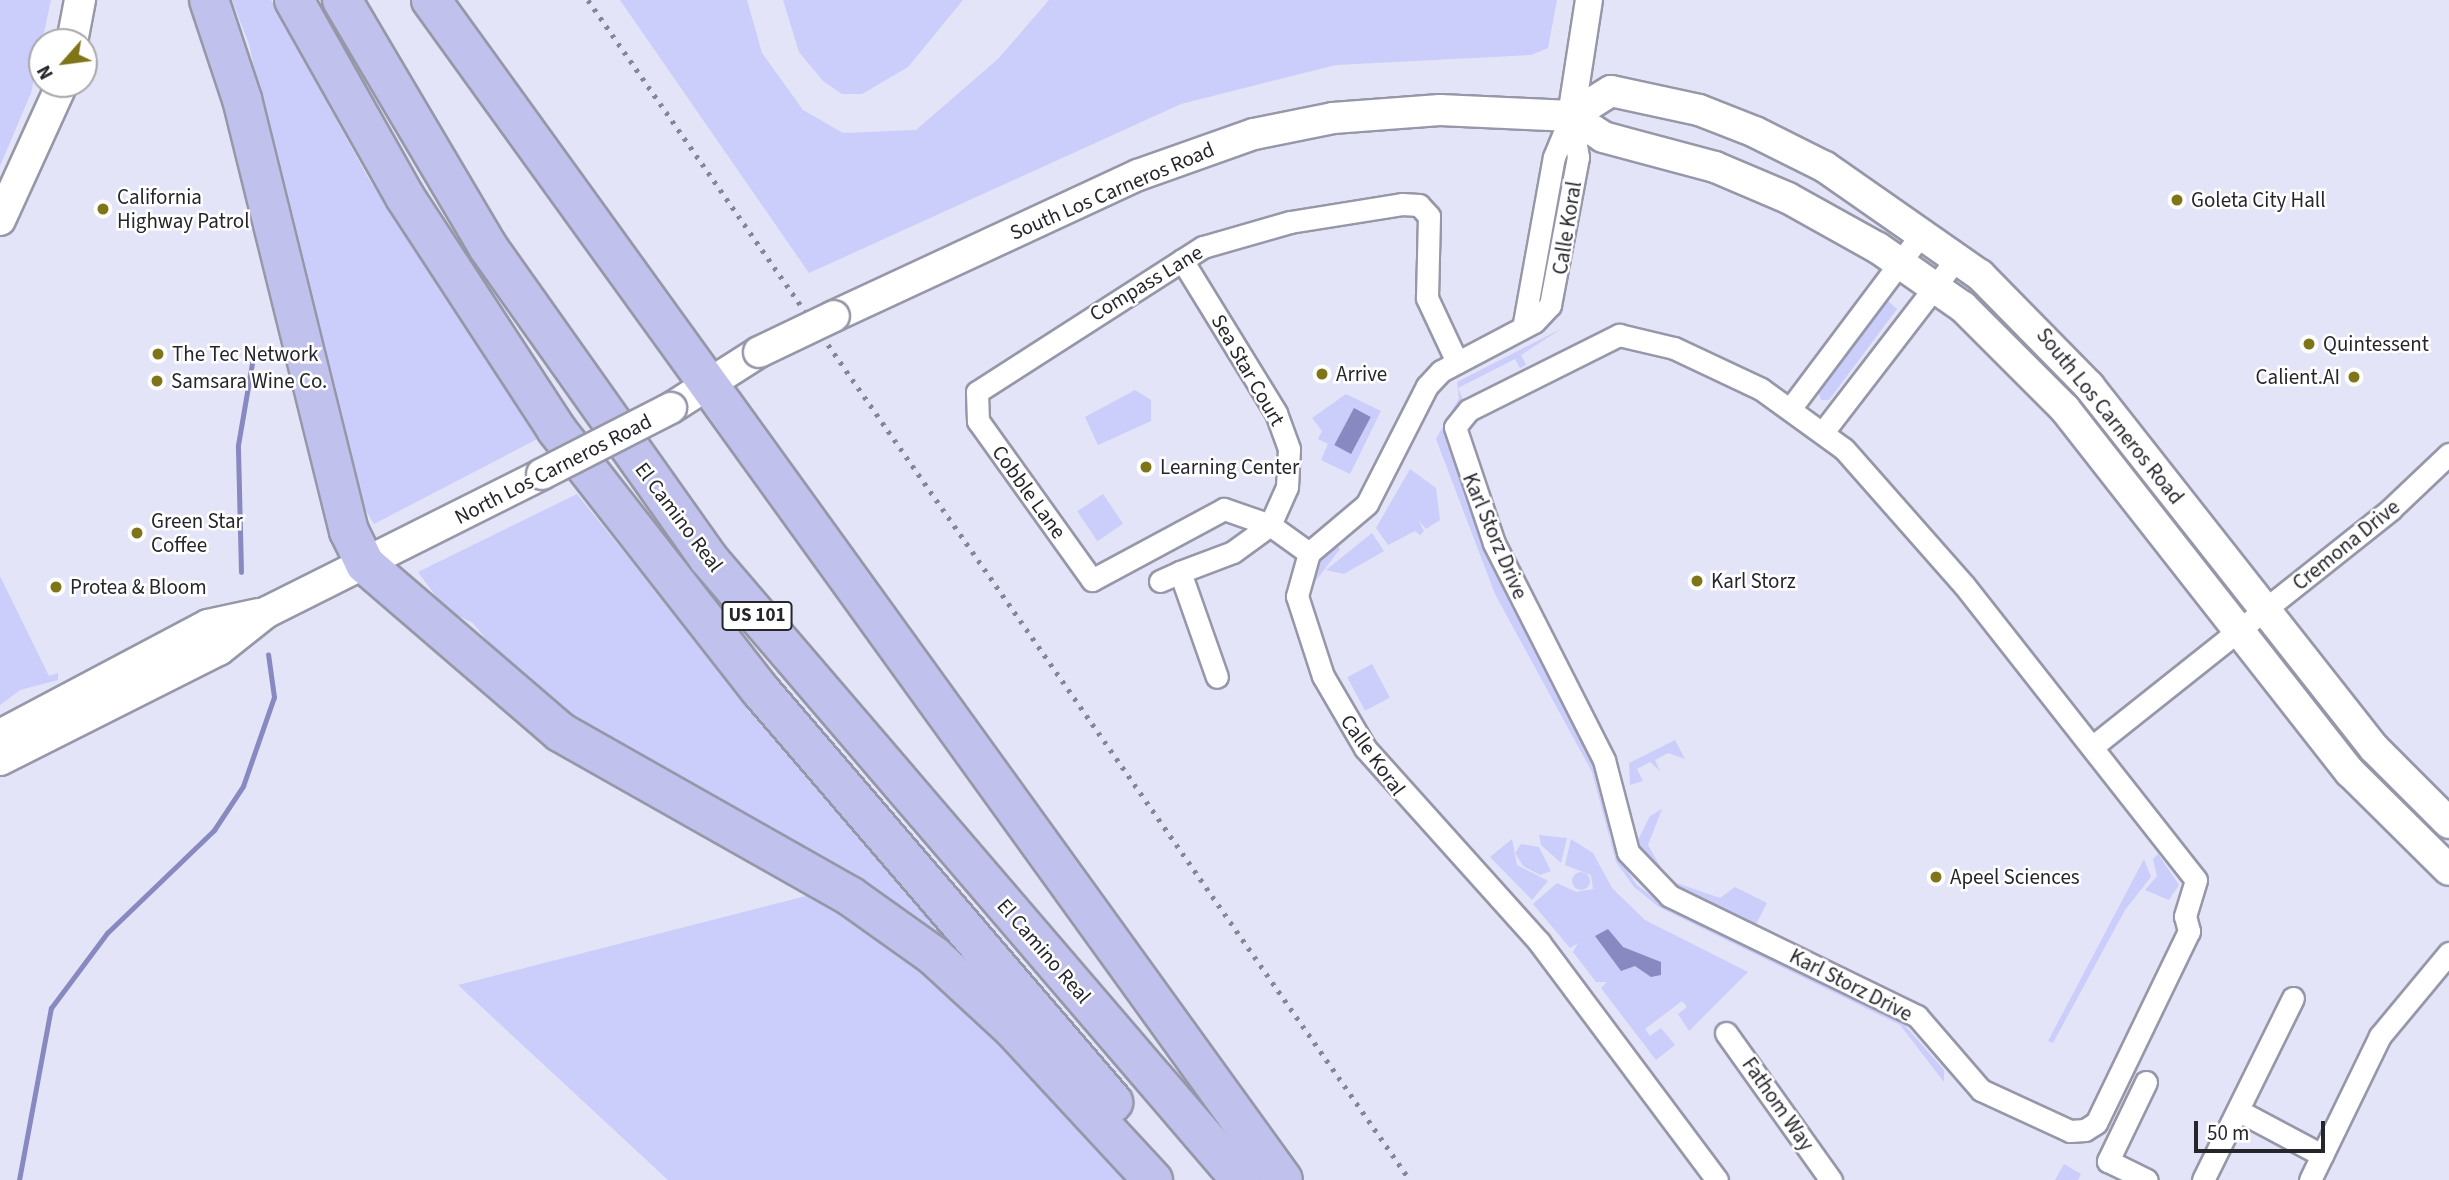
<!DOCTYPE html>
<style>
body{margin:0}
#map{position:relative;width:2449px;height:1180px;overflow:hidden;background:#e3e4f7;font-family:"Source Sans 3",sans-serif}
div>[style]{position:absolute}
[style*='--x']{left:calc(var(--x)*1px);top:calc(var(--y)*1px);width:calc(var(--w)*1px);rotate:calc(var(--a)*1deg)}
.green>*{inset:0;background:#cbcdfb;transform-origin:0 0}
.round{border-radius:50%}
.water>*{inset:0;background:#8789c0;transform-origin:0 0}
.stream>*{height:5px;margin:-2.5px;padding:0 2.5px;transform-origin:2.5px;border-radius:2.5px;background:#8789c0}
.roads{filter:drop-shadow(2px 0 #9697a8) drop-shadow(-2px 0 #9697a8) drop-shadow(0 2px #9697a8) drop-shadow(0 -2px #9697a8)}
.minor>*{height:21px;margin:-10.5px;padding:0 10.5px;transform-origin:10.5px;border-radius:10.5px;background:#fff}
.tertiary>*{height:26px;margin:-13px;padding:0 13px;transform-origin:13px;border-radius:13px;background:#fff}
.secondary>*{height:30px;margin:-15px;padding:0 15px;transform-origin:15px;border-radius:15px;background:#fff}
.motorway>*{height:38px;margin:-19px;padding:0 19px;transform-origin:19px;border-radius:19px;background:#c0c2ed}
.rail>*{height:5px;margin-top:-2.5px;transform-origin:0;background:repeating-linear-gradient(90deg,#868694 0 3.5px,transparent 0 10.5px)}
.bridges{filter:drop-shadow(2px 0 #9697a8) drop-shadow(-2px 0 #9697a8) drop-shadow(0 2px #9697a8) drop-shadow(0 -2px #9697a8)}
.secondary-bridge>*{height:30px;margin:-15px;padding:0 15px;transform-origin:15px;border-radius:15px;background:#fff}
.dots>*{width:19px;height:19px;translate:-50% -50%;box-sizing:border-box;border:4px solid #fff;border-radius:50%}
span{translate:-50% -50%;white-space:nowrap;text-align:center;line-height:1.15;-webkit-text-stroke:5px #fff;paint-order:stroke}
.shield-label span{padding:2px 5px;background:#fff;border:2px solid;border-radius:5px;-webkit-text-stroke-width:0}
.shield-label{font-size:19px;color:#25252c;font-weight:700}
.street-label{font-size:21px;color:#25252c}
.poi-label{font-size:21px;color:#25252c}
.left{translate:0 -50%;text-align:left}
.right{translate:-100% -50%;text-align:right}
.north{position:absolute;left:28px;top:28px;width:70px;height:70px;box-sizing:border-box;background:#fff;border:2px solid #a8a8ab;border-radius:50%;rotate:242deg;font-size:19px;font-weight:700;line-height:28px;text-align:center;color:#25252c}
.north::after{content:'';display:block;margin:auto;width:24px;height:32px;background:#7f7518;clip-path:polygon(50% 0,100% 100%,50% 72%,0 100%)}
.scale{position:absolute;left:2194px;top:1121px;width:131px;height:32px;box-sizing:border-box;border:4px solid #25252c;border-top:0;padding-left:9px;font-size:21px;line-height:24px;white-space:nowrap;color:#25252c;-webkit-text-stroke:5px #fff;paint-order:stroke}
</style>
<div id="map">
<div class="green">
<i style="clip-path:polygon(0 0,51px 0,31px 93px,0 166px)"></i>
<i style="clip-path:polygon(232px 0,271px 0,367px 176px,541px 437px,374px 524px,352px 487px,319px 323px,304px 299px,249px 44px)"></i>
<i style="clip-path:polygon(620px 0,747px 0,762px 53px,803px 110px,843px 133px,916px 130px,999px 58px,1049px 0,1557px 0,1548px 48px,1531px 55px,1336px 65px,1181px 104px,809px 273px)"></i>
<i style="clip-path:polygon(783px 0,963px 0,908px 67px,862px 94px,842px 94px,823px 81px,799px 52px)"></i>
<i style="clip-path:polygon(1887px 300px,1897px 309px,1829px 400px,1821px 400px,1818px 391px)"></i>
<i style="clip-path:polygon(1561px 329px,1521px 355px,1526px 365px,1520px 368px,1515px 359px,1458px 388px,1464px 402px,1449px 421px,1447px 442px,1494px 572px,1592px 759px,1606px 806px,1610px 838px,1618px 856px,1636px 884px,1664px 906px,1902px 1022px,1944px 1070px,1944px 1082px,1900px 1025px,1659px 907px,1634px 887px,1616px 862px,1592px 772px,1495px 594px,1436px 439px,1459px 398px,1457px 382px)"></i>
<i style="clip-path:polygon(1135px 390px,1151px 400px,1151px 421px,1098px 445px,1085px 417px)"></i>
<i style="clip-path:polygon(1346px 394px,1381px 411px,1350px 474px,1321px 460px,1328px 444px,1318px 439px,1322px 431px,1312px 418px)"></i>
<i style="clip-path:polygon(1410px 469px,1436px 488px,1440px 520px,1426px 529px,1418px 520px,1424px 531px,1420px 535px,1415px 531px,1388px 545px,1376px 528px)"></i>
<i style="clip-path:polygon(577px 494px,742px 698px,968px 959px,967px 964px,563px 714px,510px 669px,473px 623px,446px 610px,418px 572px)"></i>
<i style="left:1103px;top:494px;width:36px;height:31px;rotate:56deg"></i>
<i style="clip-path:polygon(1372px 533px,1384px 551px,1344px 574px,1326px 570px)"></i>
<i style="clip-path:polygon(1337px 545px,1340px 549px,1311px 587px,1317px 565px)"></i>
<i style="clip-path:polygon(0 576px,49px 676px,58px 673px,58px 680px,20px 690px,0 705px)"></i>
<i style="left:1372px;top:664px;width:38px;height:28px;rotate:62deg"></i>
<i style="clip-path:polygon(1675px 740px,1685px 759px,1668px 753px,1655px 760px,1660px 771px,1650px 762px,1637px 769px,1643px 781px,1630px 785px,1629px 763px)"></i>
<i style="clip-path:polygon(1662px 809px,1648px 845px,1668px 880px,1720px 898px,1735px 887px,1767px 903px,1755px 926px,1677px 890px,1652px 871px,1635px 846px,1650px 816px)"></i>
<i style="clip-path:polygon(1539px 835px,1567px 838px,1561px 863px,1541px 845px)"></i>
<i style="clip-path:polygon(1512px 839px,1517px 865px,1548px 881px,1532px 900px,1490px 857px)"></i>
<i style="clip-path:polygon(1571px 839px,1593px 853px,1612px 888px,1645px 920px,1748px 972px,1689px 1031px,1678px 1014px,1687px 1007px,1682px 1001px,1645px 1029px,1650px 1036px,1661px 1028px,1675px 1045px,1656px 1060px,1601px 988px,1607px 982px,1596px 982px,1573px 952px,1578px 943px,1570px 948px,1533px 904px,1557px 883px,1576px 892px,1593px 889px,1591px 875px,1565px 865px)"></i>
<i style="clip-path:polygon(1521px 844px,1539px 847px,1551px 871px,1540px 875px,1523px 866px,1515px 853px)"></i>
<i style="clip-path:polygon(2158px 854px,2179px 885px,2169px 900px,2145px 890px,2157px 876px,2153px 859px)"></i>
<i style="clip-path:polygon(2144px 859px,2151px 877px,2125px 910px,2053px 1043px,2048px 1041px)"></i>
<i class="round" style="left:1572px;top:872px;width:18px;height:18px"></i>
<i style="clip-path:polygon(822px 892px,907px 946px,1140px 1180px,668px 1180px,458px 985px)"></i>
<i style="clip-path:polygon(2064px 1164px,2081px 1174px,2078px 1180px,2055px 1180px)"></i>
</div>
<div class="water">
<i style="left:1354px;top:408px;width:19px;height:42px;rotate:28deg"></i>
<i style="clip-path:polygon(1608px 929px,1623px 947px,1661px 962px,1661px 975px,1651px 977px,1635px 966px,1621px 971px,1595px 936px)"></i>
</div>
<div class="stream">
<i style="--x:241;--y:572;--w:127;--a:-91.4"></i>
<i style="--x:238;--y:445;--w:100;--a:-80.3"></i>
<i style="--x:19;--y:1180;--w:175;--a:-79.5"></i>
<i style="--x:51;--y:1008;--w:94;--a:-53.3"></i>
<i style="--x:107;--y:933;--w:149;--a:-43.9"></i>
<i style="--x:214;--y:830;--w:53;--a:-56.6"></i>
<i style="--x:243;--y:786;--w:94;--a:-70.8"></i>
<i style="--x:274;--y:697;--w:43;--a:-97.9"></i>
</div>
<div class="roads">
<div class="minor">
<i style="--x:1571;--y:116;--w:42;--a:80.3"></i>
<i style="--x:1578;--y:157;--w:151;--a:100.7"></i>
<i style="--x:1550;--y:305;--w:23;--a:133"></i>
<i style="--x:1534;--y:322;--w:105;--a:152.2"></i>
<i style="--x:1441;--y:371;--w:21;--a:133"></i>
<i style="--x:1427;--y:386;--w:132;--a:117"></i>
<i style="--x:1367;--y:504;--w:76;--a:139.8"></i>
<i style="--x:1309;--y:553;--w:45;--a:105.6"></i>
<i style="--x:1297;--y:596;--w:84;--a:72"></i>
<i style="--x:1323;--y:676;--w:83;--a:59.7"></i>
<i style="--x:1365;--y:748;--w:261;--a:48.1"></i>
<i style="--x:1539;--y:942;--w:297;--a:53.2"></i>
<i style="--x:1182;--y:260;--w:180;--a:58.4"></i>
<i style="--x:1276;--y:413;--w:38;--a:70"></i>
<i style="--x:1289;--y:449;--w:38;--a:93"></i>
<i style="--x:1287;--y:487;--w:42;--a:114.1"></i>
<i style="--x:1270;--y:525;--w:46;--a:143.9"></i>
<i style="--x:1233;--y:552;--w:57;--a:159.3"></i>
<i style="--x:1180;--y:572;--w:111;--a:70.6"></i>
<i style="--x:1524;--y:323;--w:169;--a:-79.8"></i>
<i style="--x:1554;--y:157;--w:44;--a:-67.5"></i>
<i style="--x:1619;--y:335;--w:57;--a:13.3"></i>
<i style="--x:1674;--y:348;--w:96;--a:25.2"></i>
<i style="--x:1761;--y:389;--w:102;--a:35.9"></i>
<i style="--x:1844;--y:449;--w:181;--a:48.6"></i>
<i style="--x:1964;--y:585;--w:375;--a:51.8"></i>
<i style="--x:2196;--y:880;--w:38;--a:107"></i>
<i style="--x:2185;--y:916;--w:16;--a:75"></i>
<i style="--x:2189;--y:931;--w:213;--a:115.8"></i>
<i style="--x:2096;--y:1123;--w:13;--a:148"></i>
<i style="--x:2085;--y:1130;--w:15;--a:176"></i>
<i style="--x:2070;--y:1131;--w:98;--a:-155.3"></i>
<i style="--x:1981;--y:1090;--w:98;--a:-130.9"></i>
<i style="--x:1917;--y:1016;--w:275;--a:-154.1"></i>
<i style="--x:1670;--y:896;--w:61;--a:-133.7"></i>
<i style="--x:1628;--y:852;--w:95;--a:-104.6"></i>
<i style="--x:1604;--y:760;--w:243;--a:-116.9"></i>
<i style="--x:1494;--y:543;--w:122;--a:-108.6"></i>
<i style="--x:1455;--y:427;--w:22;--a:-51"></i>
<i style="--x:1469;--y:410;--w:168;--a:-26.6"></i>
<i style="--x:1790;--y:409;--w:220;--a:-53.1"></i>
<i style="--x:1823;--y:432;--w:221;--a:-52.4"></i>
<i style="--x:1309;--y:553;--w:48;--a:-144.3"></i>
<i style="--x:1270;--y:525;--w:49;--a:-160.8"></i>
<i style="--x:1224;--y:509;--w:150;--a:151.7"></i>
<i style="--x:1092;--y:580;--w:196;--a:-125.6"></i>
<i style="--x:978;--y:421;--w:29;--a:-92"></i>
<i style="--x:977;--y:392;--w:269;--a:-32.7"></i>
<i style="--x:1203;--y:247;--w:91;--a:-16"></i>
<i style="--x:1290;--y:222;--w:113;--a:-9.1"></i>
<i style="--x:1402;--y:204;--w:17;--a:3"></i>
<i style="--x:1419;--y:205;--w:15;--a:48"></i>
<i style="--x:1429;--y:216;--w:82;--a:91.4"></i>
<i style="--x:1427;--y:298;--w:71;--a:64.9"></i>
<i style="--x:1160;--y:581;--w:22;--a:-24"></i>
<i style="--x:2092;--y:747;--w:382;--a:-38.5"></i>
<i style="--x:2391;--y:509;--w:80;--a:-43.5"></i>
<i style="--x:1726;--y:1033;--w:181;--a:54.5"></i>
<i style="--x:2146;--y:1082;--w:88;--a:115.7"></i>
<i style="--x:2108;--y:1161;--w:43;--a:26"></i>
<i style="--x:2241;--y:1112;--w:92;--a:28"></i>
<i style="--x:2203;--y:1180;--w:203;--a:-63.7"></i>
<i style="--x:2310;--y:1180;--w:160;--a:-64.1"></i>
<i style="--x:2380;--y:1036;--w:108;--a:-50.3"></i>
</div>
<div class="tertiary">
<i style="--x:1571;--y:116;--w:117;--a:-81.2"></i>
</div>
<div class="secondary">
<i style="--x:72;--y:42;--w:43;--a:-79.2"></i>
<i style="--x:1571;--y:116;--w:47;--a:-32"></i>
<i style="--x:1611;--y:91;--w:90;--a:12.2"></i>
<i style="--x:1699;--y:110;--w:60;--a:21.4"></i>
<i style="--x:1755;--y:132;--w:78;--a:26.6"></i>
<i style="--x:1825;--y:167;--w:189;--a:34.9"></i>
<i style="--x:1980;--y:275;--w:156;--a:45.5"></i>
<i style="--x:2089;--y:386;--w:461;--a:51.8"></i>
<i style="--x:2374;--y:748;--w:106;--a:45"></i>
<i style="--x:0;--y:220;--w:149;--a:-65.5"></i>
<i style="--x:834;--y:316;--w:335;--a:-24.9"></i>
<i style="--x:1138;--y:175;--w:123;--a:-19.5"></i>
<i style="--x:1254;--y:134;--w:81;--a:-11.4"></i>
<i style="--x:1333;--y:118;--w:107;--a:-4.3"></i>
<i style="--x:1440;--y:110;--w:131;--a:2.6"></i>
<i style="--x:1571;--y:116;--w:38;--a:33"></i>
<i style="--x:1603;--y:137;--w:116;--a:15"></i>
<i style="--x:1715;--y:167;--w:79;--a:23"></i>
<i style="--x:1788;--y:198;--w:103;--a:29.1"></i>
<i style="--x:1878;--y:248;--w:103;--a:34.8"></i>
<i style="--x:1963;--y:307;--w:144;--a:45"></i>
<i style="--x:2065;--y:409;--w:462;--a:51.9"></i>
<i style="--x:2350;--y:772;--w:139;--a:44.7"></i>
<i style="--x:671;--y:408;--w:104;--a:-32.5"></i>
<i style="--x:0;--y:735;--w:235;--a:-27.9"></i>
<i style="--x:208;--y:625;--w:51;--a:-12.4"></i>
<i style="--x:0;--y:760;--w:245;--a:-26.7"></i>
<i style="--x:219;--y:650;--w:61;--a:-38.4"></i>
<i style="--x:267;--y:612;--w:308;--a:-26.6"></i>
</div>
<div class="motorway">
<i style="--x:209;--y:0;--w:104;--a:71.6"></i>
<i style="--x:242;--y:99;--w:445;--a:76.1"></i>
<i style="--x:349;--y:531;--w:37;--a:64"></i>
<i style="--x:365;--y:564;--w:257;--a:40.7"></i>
<i style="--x:560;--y:732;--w:333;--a:29.5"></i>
<i style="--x:850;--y:896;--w:103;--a:35.5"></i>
<i style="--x:934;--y:956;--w:108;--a:42.7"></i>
<i style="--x:1013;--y:1029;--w:206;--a:47.2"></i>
<i style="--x:294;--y:0;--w:226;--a:60.6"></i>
<i style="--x:405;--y:197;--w:277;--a:56.9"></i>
<i style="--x:556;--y:429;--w:331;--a:52"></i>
<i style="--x:760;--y:690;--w:543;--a:49.41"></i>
<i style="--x:342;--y:0;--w:287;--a:59.4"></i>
<i style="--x:488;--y:247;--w:381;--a:54.7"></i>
<i style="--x:708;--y:558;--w:819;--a:49.41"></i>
<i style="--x:431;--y:0;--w:1455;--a:54.17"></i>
</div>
</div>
<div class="rail">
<i style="--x:588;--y:0;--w:1438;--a:55.14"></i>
</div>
<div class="bridges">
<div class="secondary-bridge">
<i style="--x:759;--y:352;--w:83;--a:-25.6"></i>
<i style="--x:542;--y:474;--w:145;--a:-27.1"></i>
</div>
</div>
<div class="dots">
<i style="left:2177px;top:200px;background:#7f7518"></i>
<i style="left:103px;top:209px;background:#7f7518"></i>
<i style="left:2309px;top:344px;background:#7f7518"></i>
<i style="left:158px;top:354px;background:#7f7518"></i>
<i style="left:1322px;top:374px;background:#7f7518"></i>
<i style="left:2354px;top:377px;background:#7f7518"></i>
<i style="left:157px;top:381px;background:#7f7518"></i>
<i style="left:1146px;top:467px;background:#7f7518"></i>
<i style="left:137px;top:533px;background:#7f7518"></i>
<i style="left:1697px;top:581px;background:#7f7518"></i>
<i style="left:56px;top:587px;background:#7f7518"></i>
<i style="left:1936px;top:877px;background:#7f7518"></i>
</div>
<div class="shield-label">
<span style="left:757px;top:616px">US 101</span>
</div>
<div class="street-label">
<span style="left:1112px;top:191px;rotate:-23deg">South Los Carneros Road</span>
<span style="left:1567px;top:228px;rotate:-81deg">Calle Koral</span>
<span style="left:1146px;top:283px;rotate:-31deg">Compass Lane</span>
<span style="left:1248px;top:370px;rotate:60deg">Sea Star Court</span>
<span style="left:2110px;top:416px;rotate:51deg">South Los Carneros Road</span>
<span style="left:553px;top:469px;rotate:-27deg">North Los Carneros Road</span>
<span style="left:1029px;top:492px;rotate:54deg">Cobble Lane</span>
<span style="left:679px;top:517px;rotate:53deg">El Camino Real</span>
<span style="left:1495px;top:536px;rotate:67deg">Karl Storz Drive</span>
<span style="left:2346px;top:545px;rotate:-39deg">Cremona Drive</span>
<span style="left:1373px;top:755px;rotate:54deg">Calle Koral</span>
<span style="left:1044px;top:951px;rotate:49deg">El Camino Real</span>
<span style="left:1851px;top:985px;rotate:27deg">Karl Storz Drive</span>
<span style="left:1778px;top:1104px;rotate:55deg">Fathom Way</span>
</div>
<div class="poi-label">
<span class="left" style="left:117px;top:209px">California<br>Highway Patrol</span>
<span class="left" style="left:2191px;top:200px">Goleta City Hall</span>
<span class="left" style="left:2323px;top:344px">Quintessent</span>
<span class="left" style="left:172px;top:354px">The Tec Network</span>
<span class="left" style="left:1336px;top:374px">Arrive</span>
<span class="right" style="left:2340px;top:377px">Calient.AI</span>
<span class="left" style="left:171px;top:381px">Samsara Wine Co.</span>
<span class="left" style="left:1160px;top:467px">Learning Center</span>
<span class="left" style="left:151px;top:533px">Green Star<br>Coffee</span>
<span class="left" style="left:1711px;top:581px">Karl Storz</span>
<span class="left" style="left:70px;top:587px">Protea &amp; Bloom</span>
<span class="left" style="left:1950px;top:877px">Apeel Sciences</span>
</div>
<div class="north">N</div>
<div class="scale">50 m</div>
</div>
